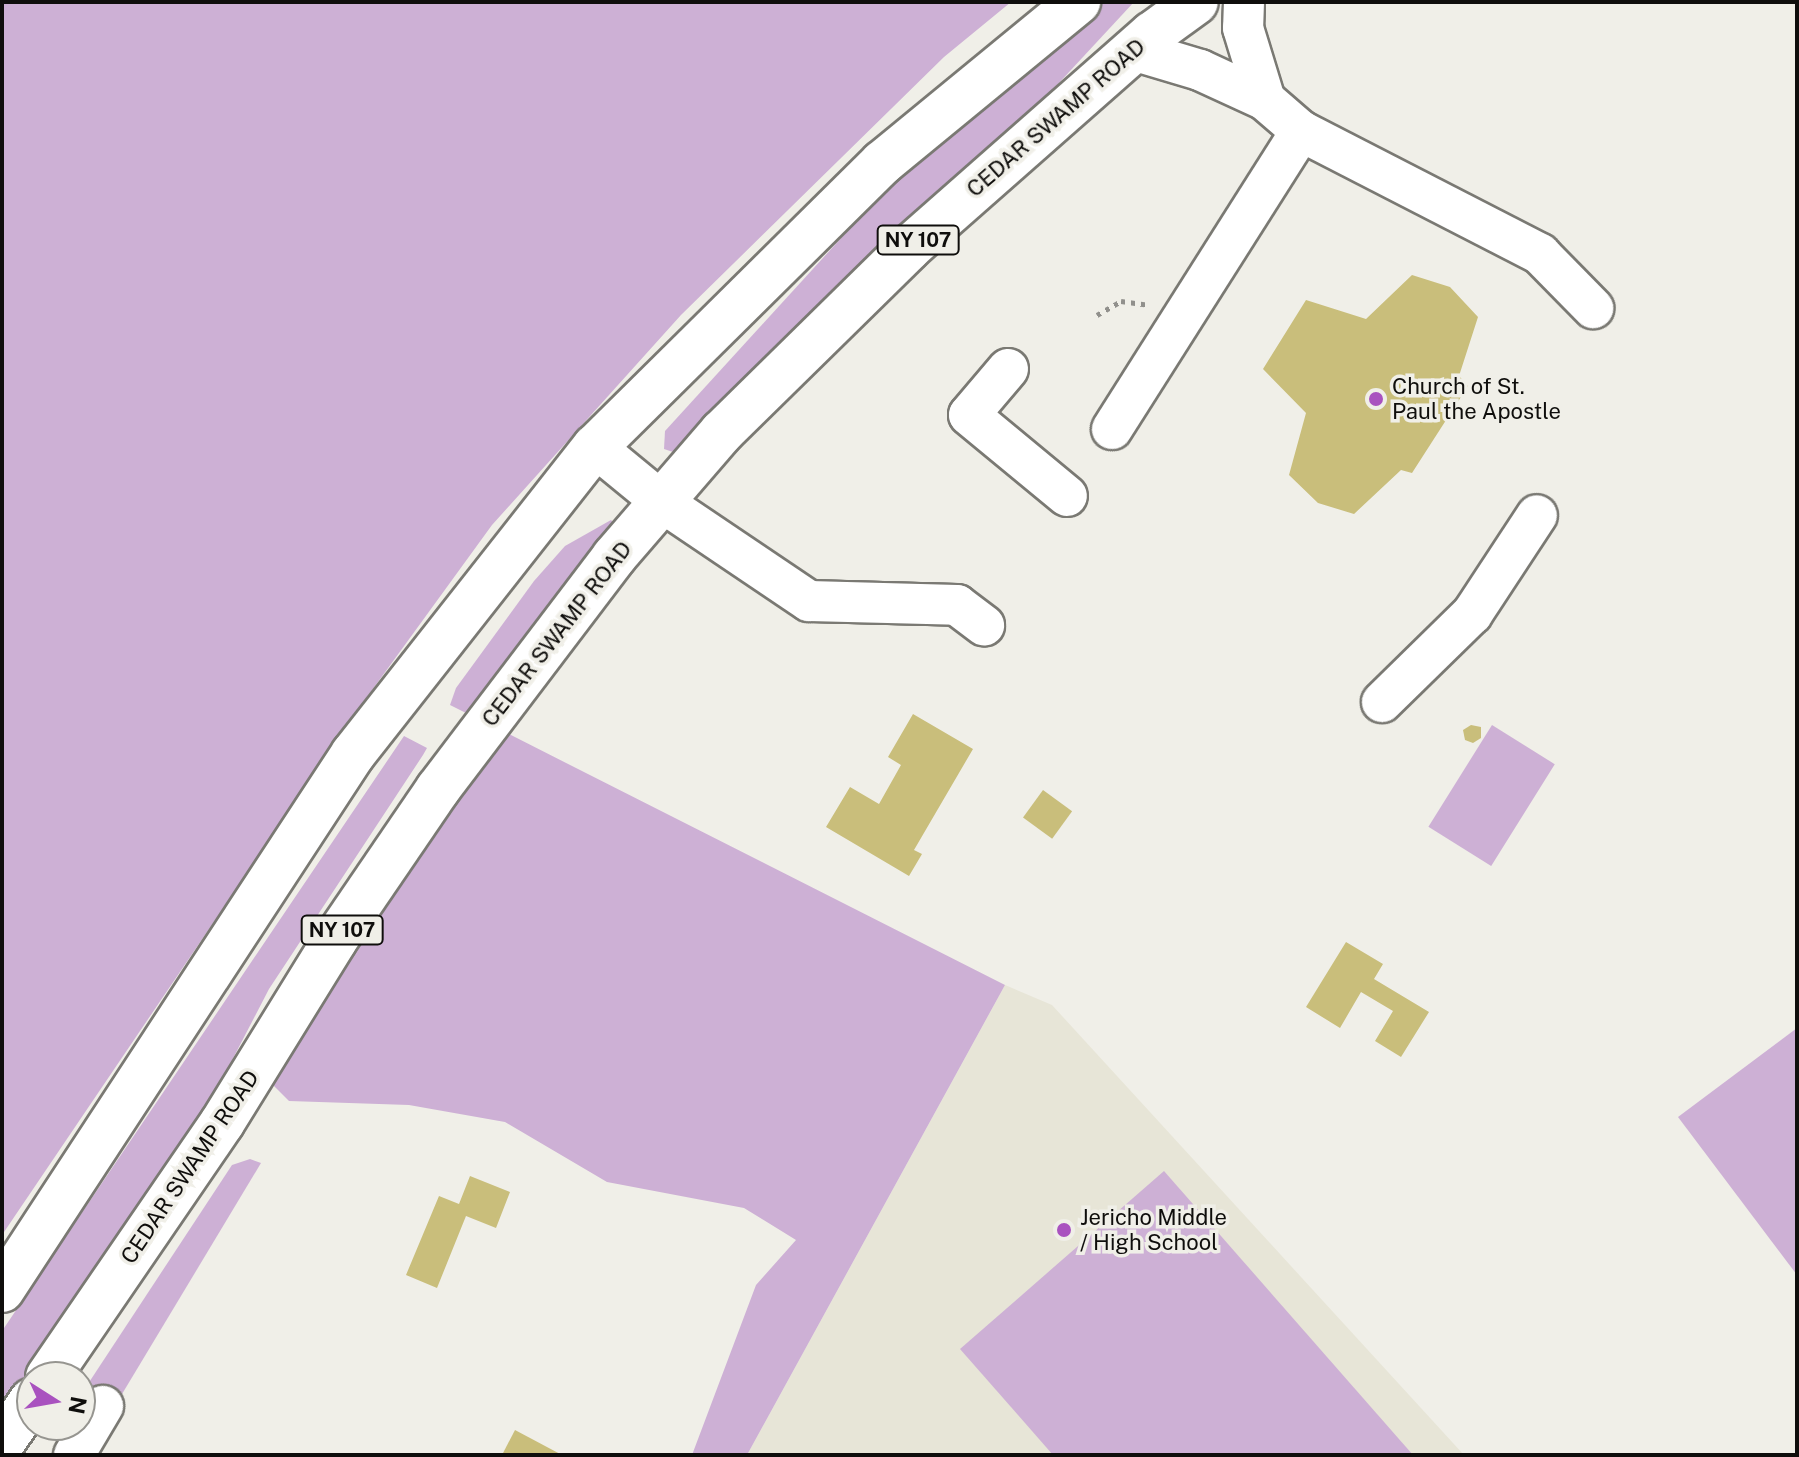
<!DOCTYPE html>
<style>
body{margin:0}
#map{position:relative;width:1799px;height:1457px;overflow:hidden;background:#f0efe8;font-family:"Public Sans",sans-serif}
div>[style]{position:absolute}
[style*='--x']{left:calc(var(--x)*1px);top:calc(var(--y)*1px);width:calc(var(--w)*1px);rotate:calc(var(--a)*1deg)}
.built>*{inset:0;background:#e7e5d7}
.green>*{inset:0;background:#cdb0d5;transform-origin:0 0}
.building>*{inset:0;background:#c9be7b;transform-origin:0 0}
.path>*{height:5px;margin-top:-2.5px;transform-origin:0;background:repeating-linear-gradient(90deg,#91908c 0 4px,transparent 0 10px)}
.roads{filter:drop-shadow(2px 0 #7a7973) drop-shadow(-2px 0 #7a7973) drop-shadow(0 2px #7a7973) drop-shadow(0 -2px #7a7973)}
.minor>*{height:40px;margin:-20px;padding:0 20px;transform-origin:20px;border-radius:20px;background:#fff}
.major>*{height:44px;margin:-22px;padding:0 22px;transform-origin:22px;border-radius:22px;background:#fff}
.dots>*{width:22px;height:22px;translate:-50% -50%;box-sizing:border-box;border:4px solid #f0efe8;border-radius:50%}
span{translate:-50% -50%;white-space:nowrap;text-align:center;line-height:1.15;-webkit-text-stroke:7px #f0efe8;paint-order:stroke}
.shield-label span{padding:2px 6px;background:#f0efe8;border:2px solid;border-radius:6px;-webkit-text-stroke-width:0}
.shield-label{font-size:20px;color:#0f0e0c;font-weight:700}
.street-label{font-size:22px;color:#0f0e0c}
.poi-label{font-size:22px;color:#0f0e0c}
.left{translate:0 -50%;text-align:left}
.frame{position:absolute;inset:0;border:4px solid #0f0e0c;pointer-events:none}
.north{position:absolute;left:16px;top:1361px;width:80px;height:80px;box-sizing:border-box;background:#f0efe8;border:2px solid #969590;border-radius:50%;rotate:101deg;font-size:22px;font-weight:700;line-height:32px;text-align:center;color:#0f0e0c}
.north::after{content:'';display:block;margin:auto;width:28px;height:36px;background:#a952bf;clip-path:polygon(50% 0,100% 100%,50% 72%,0 100%)}
</style>
<div id="map">
<div class="built">
<i style="clip-path:polygon(1005px 985px,1052px 1005px,1464px 1455px,747px 1455px)"></i>
</div>
<div class="green">
<i style="clip-path:polygon(2px 2px,1011px 2px,944px 57px,681px 315px,492px 525px,351px 719px,2px 1235px)"></i>
<i style="clip-path:polygon(1102px 2px,1134px 2px,1019px 126px,679px 454px,664px 449px,665px 431px,917px 155px)"></i>
<i style="clip-path:polygon(611px 520px,618px 527px,468px 714px,450px 705px,456px 688px,534px 581px,565px 546px)"></i>
<i style="left:1492px;top:725px;width:74px;height:120px;rotate:32deg"></i>
<i style="clip-path:polygon(493px 726px,1005px 985px,747px 1455px,692px 1455px,756px 1285px,796px 1240px,744px 1208px,607px 1182px,505px 1122px,409px 1105px,289px 1101px,272px 1084px,274px 1058px)"></i>
<i style="clip-path:polygon(404px 736px,427px 748px,423px 755px,269px 989px,214px 1095px,2px 1410px,2px 1331px)"></i>
<i style="clip-path:polygon(1797px 1028px,1797px 1275px,1678px 1117px)"></i>
<i style="clip-path:polygon(250px 1159px,261px 1163px,110px 1414px,80px 1413px,80px 1396px,232px 1165px)"></i>
<i style="clip-path:polygon(1164px 1171px,1413px 1455px,1053px 1455px,960px 1349px)"></i>
</div>
<div class="building">
<i style="clip-path:polygon(1412px 275px,1450px 287px,1478px 317px,1459px 376px,1468px 386px,1412px 473px,1401px 470px,1354px 514px,1318px 503px,1289px 475px,1306px 413px,1263px 369px,1306px 300px,1366px 319px)"></i>
<i style="clip-path:polygon(913px 714px,973px 749px,914px 850px,922px 854px,909px 876px,826px 827px,850px 787px,879px 804px,901px 765px,888px 757px)"></i>
<i style="clip-path:polygon(1471px 725px,1481px 727px,1481px 738px,1473px 743px,1465px 740px,1463px 730px)"></i>
<i style="left:1043px;top:790px;width:36px;height:34px;rotate:36deg"></i>
<i style="clip-path:polygon(1346px 942px,1383px 964px,1374px 979px,1429px 1012px,1401px 1057px,1375px 1041px,1393px 1011px,1361px 992px,1340px 1028px,1306px 1007px)"></i>
<i style="clip-path:polygon(470px 1176px,510px 1192px,496px 1228px,466px 1216px,437px 1288px,406px 1275px,439px 1196px,459px 1204px)"></i>
<i style="clip-path:polygon(515px 1430px,562px 1455px,502px 1455px)"></i>
</div>
<div class="path">
<i style="--x:1097;--y:315;--w:28;--a:-30"></i>
<i style="--x:1121;--y:301;--w:29;--a:8"></i>
</div>
<div class="roads">
<div class="minor">
<i style="--x:1244;--y:2;--w:26;--a:92"></i>
<i style="--x:1243;--y:28;--w:75;--a:73"></i>
<i style="--x:1133;--y:50;--w:70;--a:16.6"></i>
<i style="--x:1200;--y:70;--w:72;--a:24.8"></i>
<i style="--x:1265;--y:100;--w:48;--a:40.7"></i>
<i style="--x:1301;--y:131;--w:269;--a:27.2"></i>
<i style="--x:1540;--y:254;--w:76;--a:45.5"></i>
<i style="--x:1008;--y:369;--w:60;--a:130.3"></i>
<i style="--x:969;--y:415;--w:127;--a:39.6"></i>
<i style="--x:1112;--y:429;--w:353;--a:-57.6"></i>
<i style="--x:595;--y:447;--w:87;--a:39.4"></i>
<i style="--x:662;--y:502;--w:177;--a:34"></i>
<i style="--x:809;--y:601;--w:148;--a:1.5"></i>
<i style="--x:957;--y:605;--w:34;--a:37"></i>
<i style="--x:1382;--y:702;--w:126;--a:-44.4"></i>
<i style="--x:1472;--y:614;--w:118;--a:-56.7"></i>
<i style="--x:74;--y:1455;--w:57;--a:-59.4"></i>
</div>
<div class="major">
<i style="--x:2;--y:1290;--w:641;--a:-56.78"></i>
<i style="--x:353;--y:754;--w:391;--a:-51.8"></i>
<i style="--x:595;--y:447;--w:404;--a:-44.7"></i>
<i style="--x:882;--y:163;--w:254;--a:-39.4"></i>
<i style="--x:48;--y:1377;--w:308;--a:-55.6"></i>
<i style="--x:222;--y:1123;--w:215;--a:-58.3"></i>
<i style="--x:335;--y:940;--w:183;--a:-55.7"></i>
<i style="--x:438;--y:789;--w:291;--a:-52.8"></i>
<i style="--x:614;--y:557;--w:165;--a:-49.2"></i>
<i style="--x:722;--y:432;--w:262;--a:-44.5"></i>
<i style="--x:909;--y:248;--w:324;--a:-41.4"></i>
<i style="--x:1152;--y:34;--w:54;--a:-36"></i>
<i style="--x:2;--y:1443;--w:52;--a:-55.1"></i>
</div>
</div>
<div class="dots">
<i style="left:1376px;top:399px;background:#a952bf"></i>
<i style="left:1064px;top:1230px;background:#a952bf"></i>
</div>
<div class="shield-label">
<span style="left:918px;top:240px">NY 107</span>
<span style="left:342px;top:930px">NY 107</span>
</div>
<div class="street-label">
<span style="left:1056px;top:118px;rotate:-41deg">CEDAR SWAMP ROAD</span>
<span style="left:557px;top:634px;rotate:-52deg">CEDAR SWAMP ROAD</span>
<span style="left:190px;top:1167px;rotate:-56deg">CEDAR SWAMP ROAD</span>
</div>
<div class="poi-label">
<span class="left" style="left:1392px;top:399px">Church of St.<br>Paul the Apostle</span>
<span class="left" style="left:1080px;top:1230px">Jericho Middle<br>/ High School</span>
</div>
<div class="frame"></div>
<div class="north">N</div>
</div>
